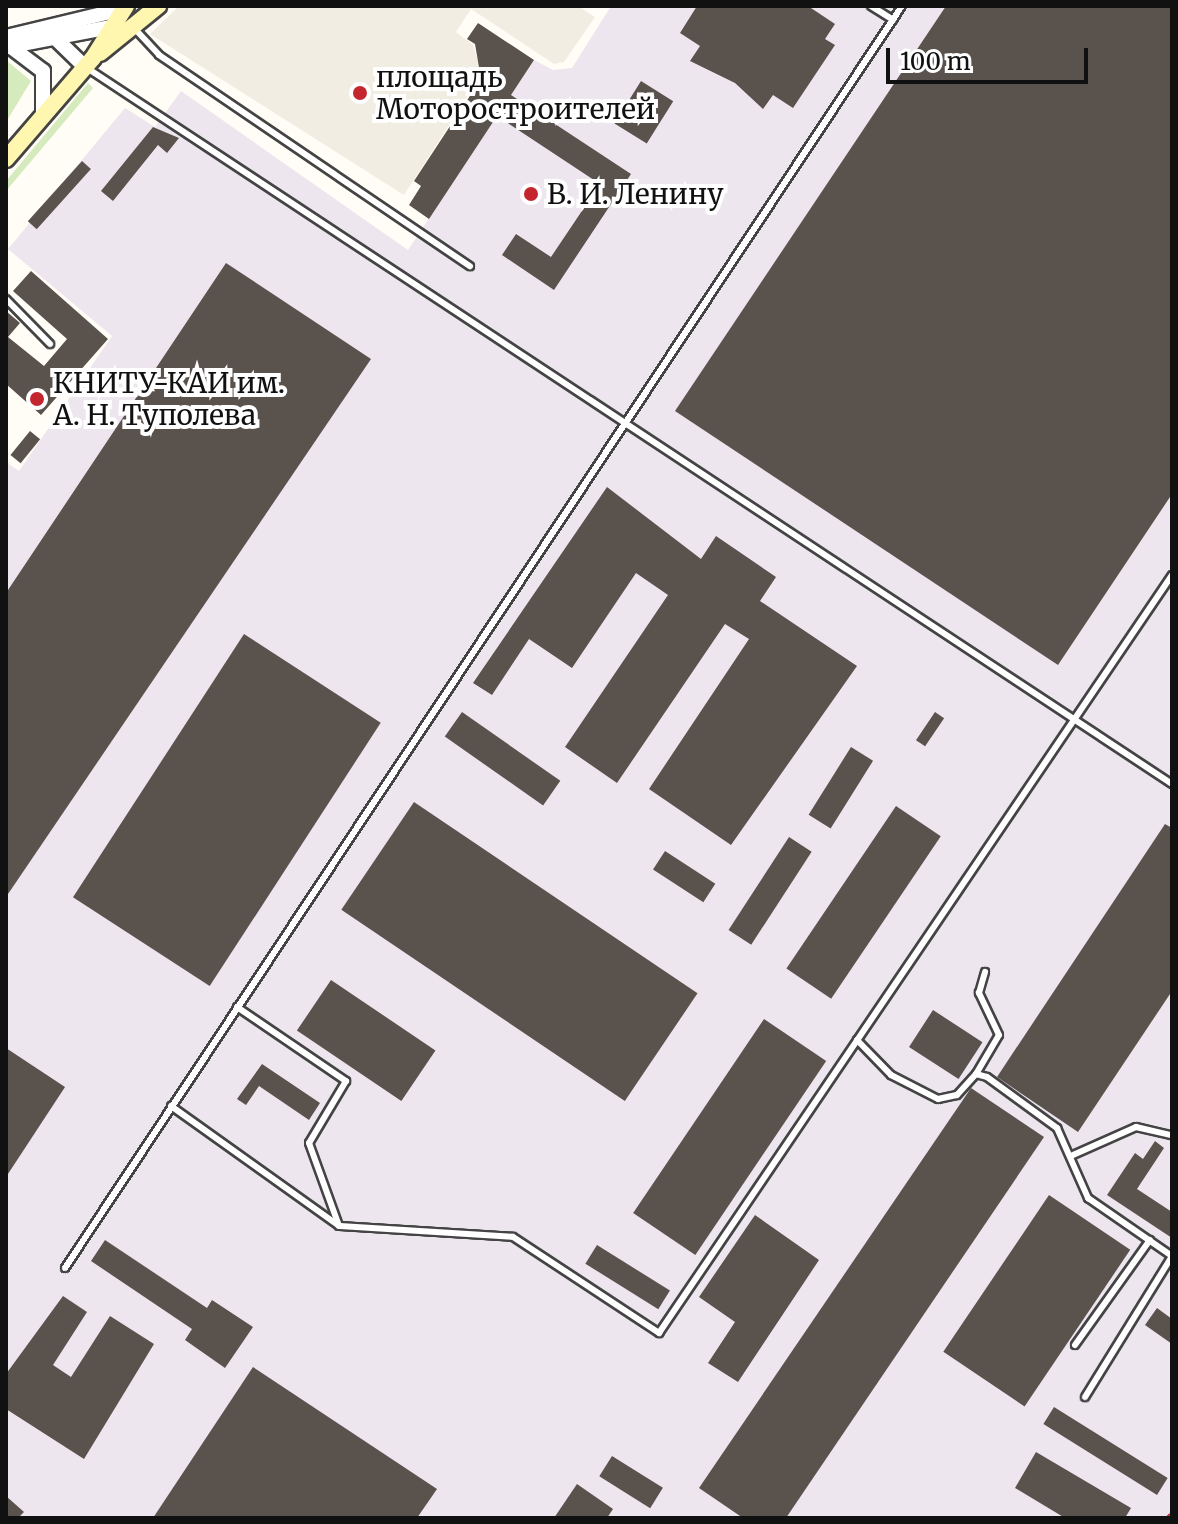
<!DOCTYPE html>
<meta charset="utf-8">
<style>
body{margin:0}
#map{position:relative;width:1178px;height:1524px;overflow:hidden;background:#fffdf5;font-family:Merriweather,serif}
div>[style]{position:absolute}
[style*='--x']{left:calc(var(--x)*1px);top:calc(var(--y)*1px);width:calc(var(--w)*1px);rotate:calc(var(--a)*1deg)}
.industrial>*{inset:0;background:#eee6ef}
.green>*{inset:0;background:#d5ebbd}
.plaza>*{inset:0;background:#f1ede2}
.building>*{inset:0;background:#5a524d;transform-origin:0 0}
.roads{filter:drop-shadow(2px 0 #444) drop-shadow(-2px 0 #444) drop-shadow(0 2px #444) drop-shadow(0 -2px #444)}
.service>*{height:6px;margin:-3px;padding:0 3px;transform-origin:3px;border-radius:3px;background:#fff}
.tertiary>*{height:14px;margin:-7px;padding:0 7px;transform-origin:7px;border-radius:7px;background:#fff}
.secondary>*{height:16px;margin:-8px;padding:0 8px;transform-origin:8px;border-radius:8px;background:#fff6b0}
.rail>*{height:7px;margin-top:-3.5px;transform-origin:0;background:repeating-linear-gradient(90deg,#fff 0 12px,#c4262e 0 24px);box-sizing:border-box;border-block:2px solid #c4262e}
.dots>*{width:22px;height:22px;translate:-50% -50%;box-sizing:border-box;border:4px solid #fff;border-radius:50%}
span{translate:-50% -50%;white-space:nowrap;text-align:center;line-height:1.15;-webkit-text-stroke:8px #fff;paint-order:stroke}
.poi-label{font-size:28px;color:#111}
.left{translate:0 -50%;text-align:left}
.frame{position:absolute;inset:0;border:8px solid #111;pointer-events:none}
.scale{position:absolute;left:886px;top:48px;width:202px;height:36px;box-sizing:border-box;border:4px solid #111;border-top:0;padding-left:10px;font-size:24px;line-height:28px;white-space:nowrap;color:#111;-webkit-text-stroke:6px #fff;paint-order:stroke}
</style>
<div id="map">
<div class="industrial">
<i style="clip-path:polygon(611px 6px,1172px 6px,1172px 1518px,6px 1518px,6px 462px,19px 471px,112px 336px,8px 249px,125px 108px,155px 127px,181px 91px,408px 250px,534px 60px,553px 70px,572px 68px)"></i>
</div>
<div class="green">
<i style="clip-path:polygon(6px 60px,31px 81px,6px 122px)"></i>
<i style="clip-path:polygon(88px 83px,93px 88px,6px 191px,6px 181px)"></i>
</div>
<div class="plaza">
<i style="clip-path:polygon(179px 6px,578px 6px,595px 17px,564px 62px,554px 64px,471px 9px,456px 32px,473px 45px,482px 74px,404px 195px,150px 34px)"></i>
</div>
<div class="building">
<i style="clip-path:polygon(697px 6px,808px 6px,835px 24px,825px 39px,835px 45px,793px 108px,773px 95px,763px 109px,735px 83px,690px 61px,700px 46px,680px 33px)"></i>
<i style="clip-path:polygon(946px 6px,1172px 6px,1172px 494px,1058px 665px,675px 411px)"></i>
<i style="clip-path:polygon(478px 23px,534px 60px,511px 95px,631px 174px,554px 290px,502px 255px,516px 234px,551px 257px,600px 184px,497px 116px,429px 219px,409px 205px,421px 186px,414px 181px,481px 79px,475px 44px,467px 39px)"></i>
<i style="left:641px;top:81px;width:38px;height:50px;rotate:32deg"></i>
<i style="clip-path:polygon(153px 127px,179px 138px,167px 153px,158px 145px,113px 201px,101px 191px)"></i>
<i style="left:82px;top:161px;width:12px;height:81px;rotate:42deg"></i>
<i style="clip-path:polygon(226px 263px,371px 359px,6px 897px,6px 593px)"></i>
<i style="clip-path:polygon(31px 271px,108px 339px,41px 415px,6px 384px,6px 311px,20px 323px,8px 337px,44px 366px,67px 339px,13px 291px)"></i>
<i style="left:30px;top:431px;width:13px;height:31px;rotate:39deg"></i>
<i style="clip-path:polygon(607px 487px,701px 559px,716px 536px,776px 577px,760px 601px,857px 666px,731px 845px,649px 789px,749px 639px,725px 624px,617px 783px,565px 747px,668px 595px,636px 573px,572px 668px,529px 639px,492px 695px,473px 683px)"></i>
<i style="left:244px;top:634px;width:163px;height:314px;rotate:33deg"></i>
<i style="left:462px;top:712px;width:120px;height:30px;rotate:35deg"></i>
<i style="left:935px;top:712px;width:11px;height:34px;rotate:34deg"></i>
<i style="left:851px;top:747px;width:26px;height:80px;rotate:32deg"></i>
<i style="left:414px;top:802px;width:342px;height:130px;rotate:34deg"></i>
<i style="left:896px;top:806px;width:54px;height:196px;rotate:34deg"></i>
<i style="clip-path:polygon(1165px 824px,1172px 828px,1172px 991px,1078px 1132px,997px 1077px)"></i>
<i style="left:789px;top:837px;width:27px;height:111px;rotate:33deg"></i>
<i style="left:665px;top:851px;width:60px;height:22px;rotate:33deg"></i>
<i style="left:331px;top:980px;width:126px;height:61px;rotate:34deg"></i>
<i style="left:933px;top:1010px;width:59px;height:44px;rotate:33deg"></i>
<i style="left:764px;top:1019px;width:75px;height:234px;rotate:34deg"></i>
<i style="clip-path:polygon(6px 1048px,65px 1087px,6px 1177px)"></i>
<i style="clip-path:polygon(262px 1064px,320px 1103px,309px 1120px,259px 1086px,246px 1105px,237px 1099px)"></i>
<i style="clip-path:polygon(971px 1088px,1044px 1137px,786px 1518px,743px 1518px,699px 1488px)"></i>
<i style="clip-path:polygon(1155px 1141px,1164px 1148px,1137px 1189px,1172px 1212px,1172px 1238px,1107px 1195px,1135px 1153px,1143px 1159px)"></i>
<i style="left:1049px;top:1195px;width:98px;height:189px;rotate:34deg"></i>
<i style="clip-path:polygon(755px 1215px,819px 1260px,738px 1382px,708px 1363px,735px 1322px,699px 1297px)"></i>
<i style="clip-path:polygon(105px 1240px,207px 1308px,212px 1300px,253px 1327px,225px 1368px,185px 1340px,192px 1329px,91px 1261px)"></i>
<i style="left:597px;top:1245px;width:86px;height:22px;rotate:32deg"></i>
<i style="clip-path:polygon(63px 1296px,87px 1312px,53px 1365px,71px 1377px,110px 1316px,154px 1344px,84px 1459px,6px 1409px,6px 1374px)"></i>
<i style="clip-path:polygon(1157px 1308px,1172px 1319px,1172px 1344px,1145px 1325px)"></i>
<i style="clip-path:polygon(253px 1367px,437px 1489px,417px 1518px,153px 1518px)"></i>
<i style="left:1054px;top:1407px;width:134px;height:20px;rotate:32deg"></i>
<i style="clip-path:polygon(1036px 1452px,1131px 1508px,1125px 1518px,1065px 1518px,1015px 1488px)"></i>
<i style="left:612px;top:1456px;width:60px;height:24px;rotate:32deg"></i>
<i style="clip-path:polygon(577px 1484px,613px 1509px,607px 1518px,554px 1518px)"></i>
<i style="clip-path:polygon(6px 1496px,24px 1512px,18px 1518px,6px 1518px)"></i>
</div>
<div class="roads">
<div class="service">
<i style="--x:871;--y:6;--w:26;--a:32"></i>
<i style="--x:135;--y:29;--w:35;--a:47"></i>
<i style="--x:159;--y:55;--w:376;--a:34.2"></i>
<i style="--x:87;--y:68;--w:1300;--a:33.42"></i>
<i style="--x:6;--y:299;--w:63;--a:45.6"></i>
<i style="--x:237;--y:1007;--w:132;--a:34.2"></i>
<i style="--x:346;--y:1081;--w:72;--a:120.8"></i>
<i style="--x:309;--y:1143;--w:88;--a:70.1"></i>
<i style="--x:857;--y:1040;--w:49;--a:45.8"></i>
<i style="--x:891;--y:1075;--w:53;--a:27.1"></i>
<i style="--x:938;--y:1099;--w:19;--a:-12"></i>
<i style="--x:957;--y:1095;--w:28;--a:-48"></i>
<i style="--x:976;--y:1074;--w:11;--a:15"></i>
<i style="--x:987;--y:1077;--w:87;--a:36.1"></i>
<i style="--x:1057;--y:1128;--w:77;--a:66.1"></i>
<i style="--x:1088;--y:1198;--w:102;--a:34.6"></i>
<i style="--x:976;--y:1074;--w:45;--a:-59.5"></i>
<i style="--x:999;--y:1035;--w:47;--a:-115.5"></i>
<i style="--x:979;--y:993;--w:22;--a:-74"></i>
<i style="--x:171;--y:1106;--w:206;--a:35.5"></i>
<i style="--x:339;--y:1226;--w:174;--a:3.6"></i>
<i style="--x:513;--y:1237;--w:175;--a:33.3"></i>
<i style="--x:659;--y:1333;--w:915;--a:-55.91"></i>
<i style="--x:1073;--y:1155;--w:69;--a:-24"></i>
<i style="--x:1136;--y:1127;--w:37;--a:13"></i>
<i style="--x:65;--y:1268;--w:1514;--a:-56.45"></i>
<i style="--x:1075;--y:1345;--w:129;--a:-54.5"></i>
<i style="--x:1085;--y:1397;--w:166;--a:-58.3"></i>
</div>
<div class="tertiary">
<i style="--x:51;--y:34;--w:47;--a:44.1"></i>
<i style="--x:6;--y:37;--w:120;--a:-13.5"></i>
<i style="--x:6;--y:47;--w:107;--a:-10.8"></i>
<i style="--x:11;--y:47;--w:40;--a:37"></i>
<i style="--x:43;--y:71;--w:44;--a:90"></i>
</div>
<div class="secondary">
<i style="--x:100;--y:53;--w:75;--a:-39"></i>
<i style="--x:6;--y:159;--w:133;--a:-49.3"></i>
<i style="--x:93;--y:58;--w:62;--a:-57.6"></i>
</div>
</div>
<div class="rail">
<i style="--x:1169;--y:1518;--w:4;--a:-45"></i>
</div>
<div class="dots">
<i style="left:360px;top:93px;background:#c4262e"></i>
<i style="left:531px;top:194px;background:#c4262e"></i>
<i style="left:37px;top:399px;background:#c4262e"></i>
</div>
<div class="poi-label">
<span class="left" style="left:376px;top:93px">площадь<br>Моторостроителей</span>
<span class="left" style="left:547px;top:194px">В. И. Ленину</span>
<span class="left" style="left:53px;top:399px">КНИТУ-КАИ им.<br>А. Н. Туполева</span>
</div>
<div class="frame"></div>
<div class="scale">100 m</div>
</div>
